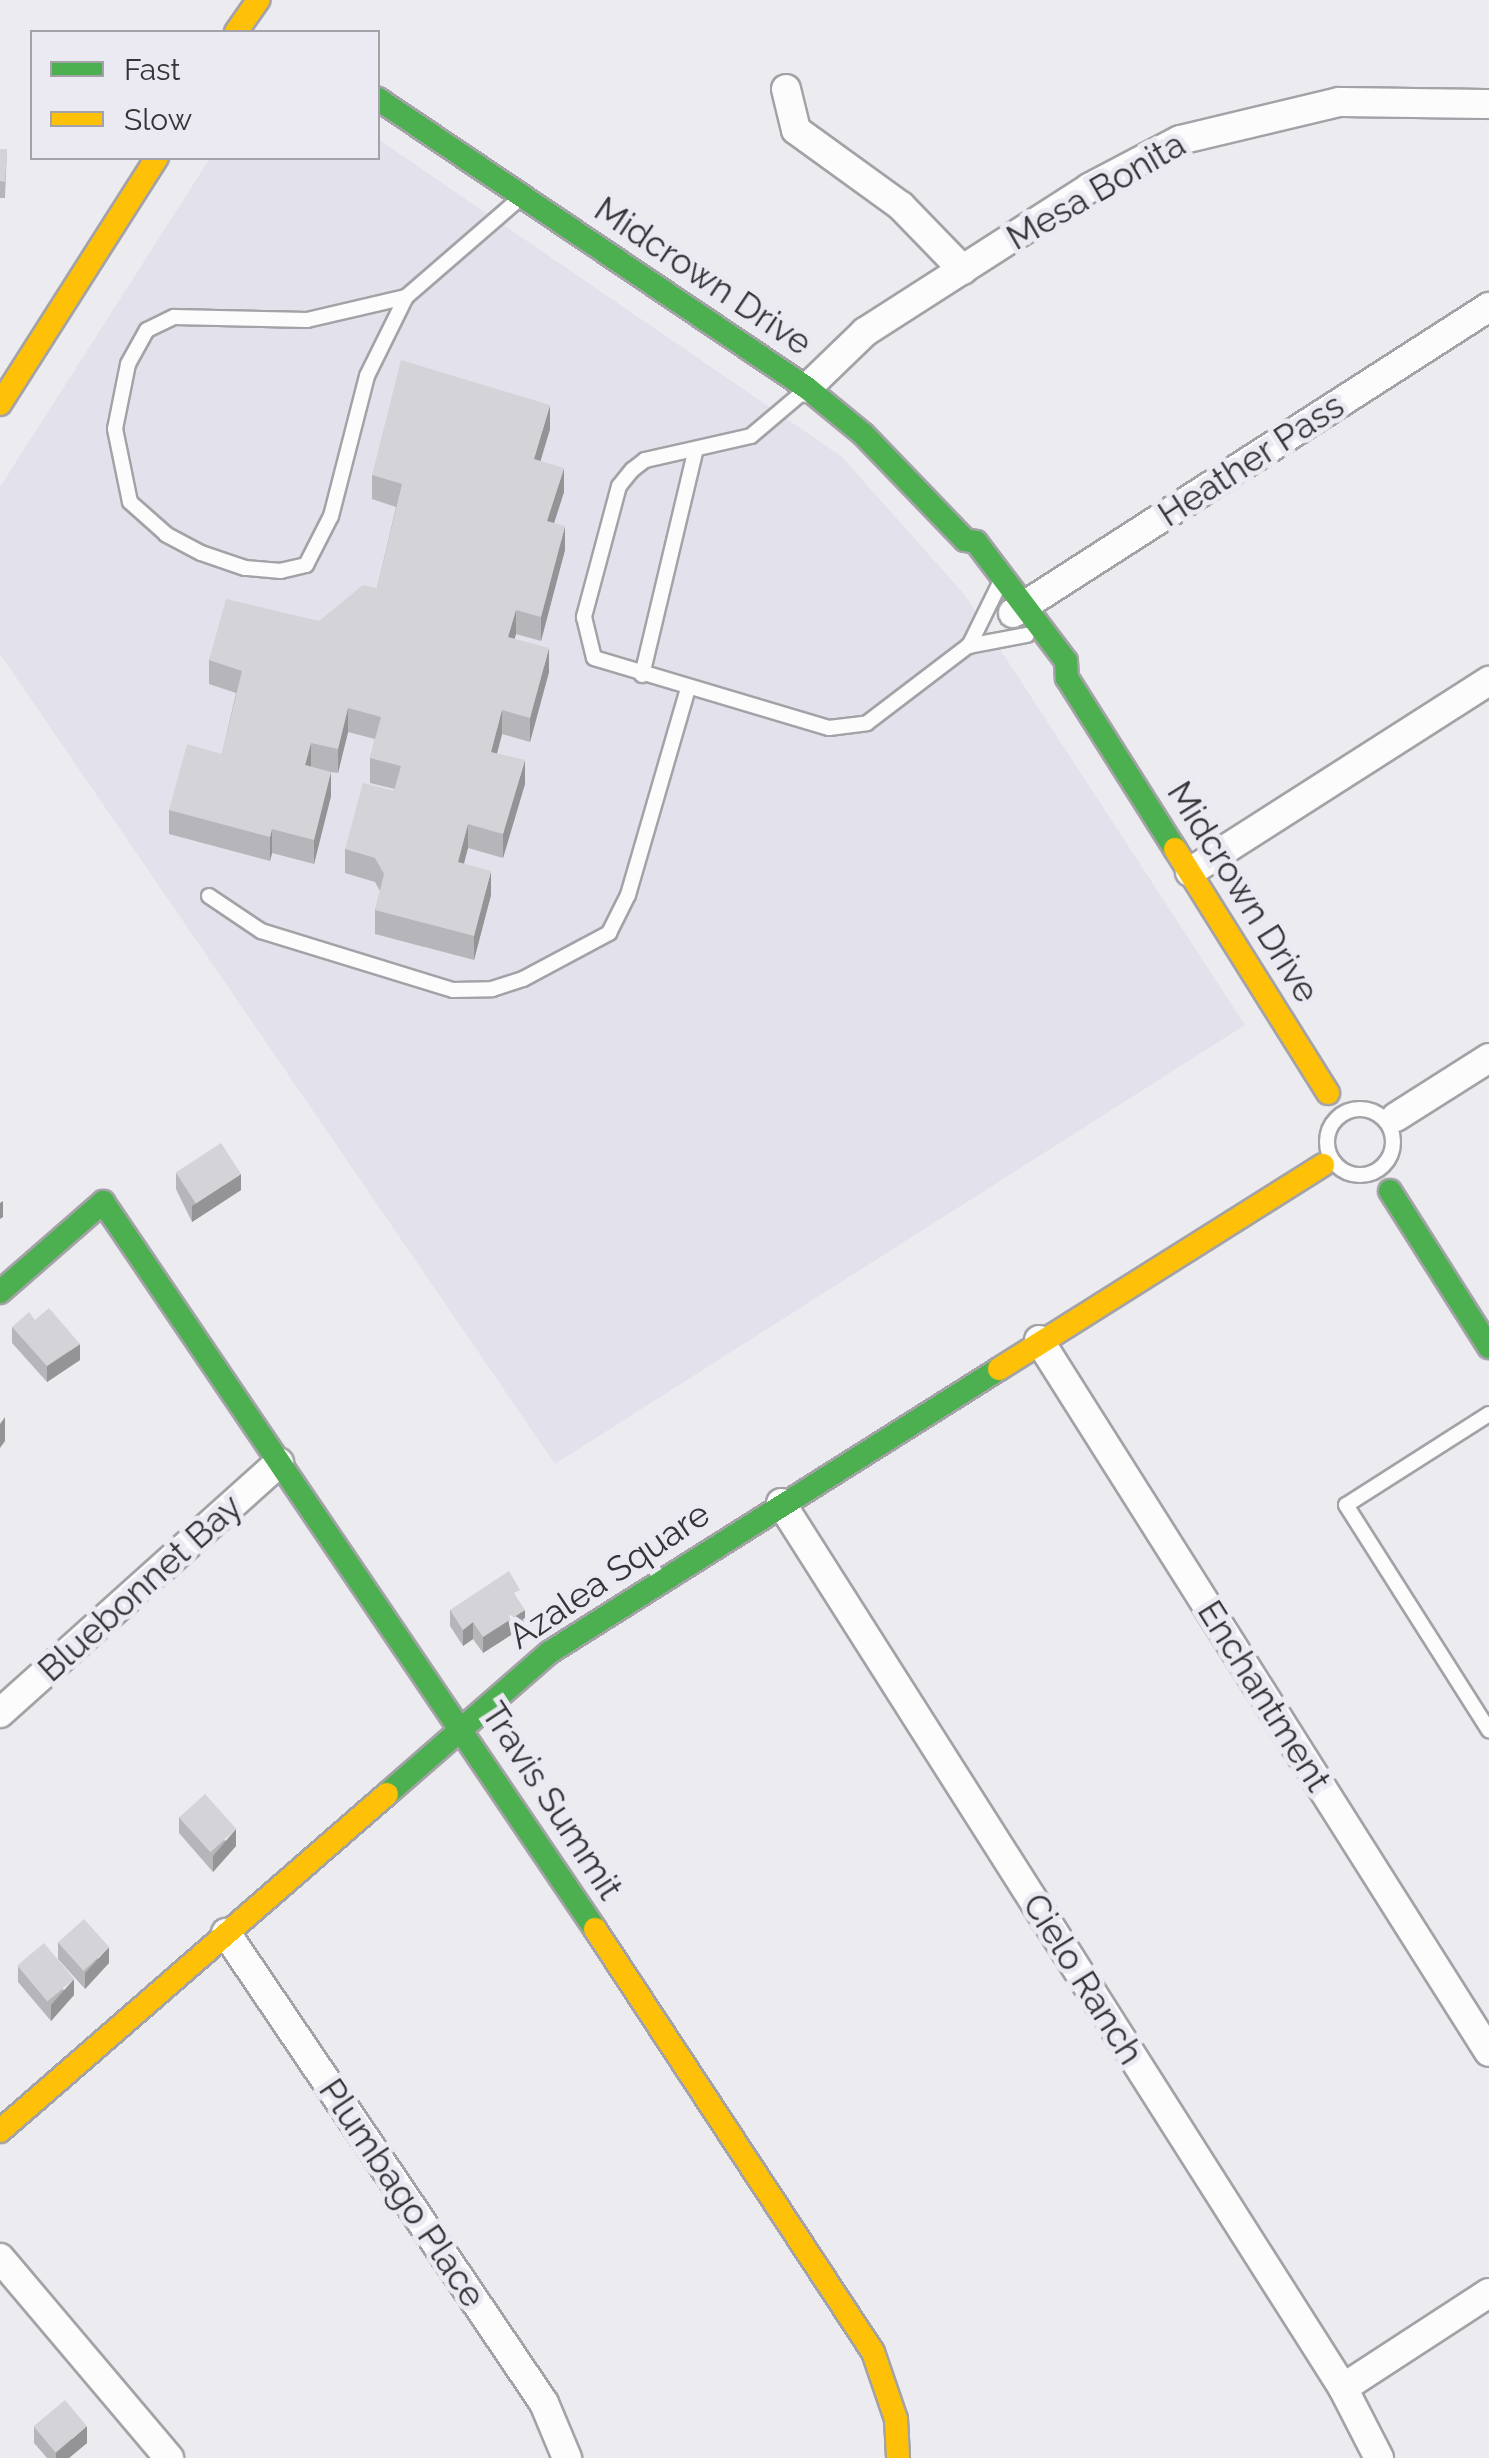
<!DOCTYPE html>
<style>
body{margin:0}
#map{position:relative;width:1489px;height:2458px;overflow:hidden;background:#ececf0;font-family:Raleway,sans-serif}
div>[style]{position:absolute}
[style*='--x']{left:calc(var(--x)*1px);top:calc(var(--y)*1px);width:calc(var(--w)*1px);rotate:calc(var(--a)*1deg)}
.built>*{inset:0;background:#e2e1ec}
.roads{filter:drop-shadow(2px 0 #a3a3a7) drop-shadow(-2px 0 #a3a3a7) drop-shadow(0 2px #a3a3a7) drop-shadow(0 -2px #a3a3a7)}
.lane>*{height:14px;margin:-7px;padding:0 7px;transform-origin:7px;border-radius:7px;background:#fcfcfd}
.lane>.ring{margin:-7px;padding:0;box-sizing:content-box;background:none;border:14px solid #fcfcfd;border-radius:50%}
.street>*{height:28px;margin:-14px;padding:0 14px;transform-origin:14px;border-radius:14px;background:#fcfcfd}
.fast>*{height:22px;margin:-11px;padding:0 11px;transform-origin:11px;border-radius:11px;background:#4caf50}
.slow>*{height:22px;margin:-11px;padding:0 11px;transform-origin:11px;border-radius:11px;background:#ffc107}
.wall>*{inset:0;background:#b6b6ba}
.shaded-wall>*{inset:0;background:#949497}
.building>*{inset:0;background:#d4d4d8;transform-origin:0 0}
span{translate:-50% -50%;white-space:nowrap;text-align:center;line-height:1.15;-webkit-text-stroke:10px #ebeaf2;paint-order:stroke}
.street-label{font-size:35px;color:#353538}
.legend{position:absolute;left:30px;top:30px;width:350px;height:130px;box-sizing:border-box;background:#ebeaf2;border:2px solid #a2a2a8;margin:0;padding:12px 18px;list-style:none;font-size:30px;color:#353538}
.legend li{display:flex;align-items:center;gap:20px;height:50px}
.legend b{width:50px;border:2px solid #a2a2a8}
</style>
<div id="map">
<div class="built">
<i style="clip-path:polygon(378px 139px,841px 456px,964px 594px,1245px 1025px,555px 1464px,0 654px,0 487px,210px 158px,378px 158px)"></i>
</div>
<div class="roads">
<div class="lane">
<i style="--x:406;--y:297;--w:88;--a:116.3"></i>
<i style="--x:367;--y:376;--w:145;--a:104.4"></i>
<i style="--x:331;--y:516;--w:55;--a:117"></i>
<i style="--x:306;--y:565;--w:26;--a:167"></i>
<i style="--x:281;--y:571;--w:36;--a:-175"></i>
<i style="--x:245;--y:568;--w:46;--a:-161.2"></i>
<i style="--x:201;--y:553;--w:40;--a:-152"></i>
<i style="--x:166;--y:534;--w:48;--a:-138.4"></i>
<i style="--x:130;--y:502;--w:75;--a:-101.6"></i>
<i style="--x:115;--y:429;--w:66;--a:-78.7"></i>
<i style="--x:128;--y:364;--w:39;--a:-61"></i>
<i style="--x:147;--y:330;--w:30;--a:-26"></i>
<i style="--x:174;--y:317;--w:133;--a:1.3"></i>
<i style="--x:307;--y:320;--w:102;--a:-13.1"></i>
<i style="--x:406;--y:297;--w:148;--a:-40.9"></i>
<i style="--x:803;--y:392;--w:68;--a:139.8"></i>
<i style="--x:751;--y:436;--w:109;--a:167.2"></i>
<i style="--x:645;--y:460;--w:16;--a:142"></i>
<i style="--x:632;--y:470;--w:21;--a:129"></i>
<i style="--x:619;--y:486;--w:136;--a:105"></i>
<i style="--x:584;--y:617;--w:42;--a:76.3"></i>
<i style="--x:594;--y:658;--w:245;--a:16.6"></i>
<i style="--x:829;--y:728;--w:38;--a:-7"></i>
<i style="--x:867;--y:723;--w:127;--a:-37.3"></i>
<i style="--x:968;--y:646;--w:60;--a:-10.6"></i>
<i style="--x:969;--y:646;--w:68;--a:-63.8"></i>
<i style="--x:642;--y:675;--w:228;--a:-76.6"></i>
<i style="--x:209;--y:896;--w:63;--a:33.9"></i>
<i style="--x:261;--y:931;--w:201;--a:17.1"></i>
<i style="--x:453;--y:990;--w:39;--a:-1"></i>
<i style="--x:492;--y:989;--w:33;--a:-18"></i>
<i style="--x:523;--y:979;--w:98;--a:-28.1"></i>
<i style="--x:609;--y:933;--w:42;--a:-63.4"></i>
<i style="--x:628;--y:895;--w:216;--a:-73.8"></i>
<i class="ring" style="left:1327px;top:1109px;width:52px;height:52px"></i>
<i style="--x:1489;--y:1414;--w:169;--a:147.5"></i>
<i style="--x:1346;--y:1505;--w:267;--a:57.6"></i>
</div>
<div class="street">
<i style="--x:786;--y:89;--w:42;--a:76.3"></i>
<i style="--x:796;--y:130;--w:130;--a:35.9"></i>
<i style="--x:901;--y:206;--w:89;--a:45.9"></i>
<i style="--x:807;--y:388;--w:81;--a:-44"></i>
<i style="--x:865;--y:332;--w:266;--a:-32.7"></i>
<i style="--x:1089;--y:188;--w:103;--a:-27.8"></i>
<i style="--x:1180;--y:140;--w:163;--a:-13.4"></i>
<i style="--x:1339;--y:102;--w:150;--a:0.8"></i>
<i style="--x:1013;--y:613;--w:566;--a:-32.74"></i>
<i style="--x:1190;--y:872;--w:355;--a:-32.6"></i>
<i style="--x:1396;--y:1117;--w:110;--a:-32.4"></i>
<i style="--x:1039;--y:1340;--w:842;--a:57.71"></i>
<i style="--x:781;--y:1503;--w:1048;--a:57.58"></i>
<i style="--x:1343;--y:2388;--w:79;--a:62.8"></i>
<i style="--x:0;--y:1713;--w:375;--a:-41.9"></i>
<i style="--x:226;--y:1933;--w:567;--a:55.92"></i>
<i style="--x:544;--y:2403;--w:60;--a:67.3"></i>
<i style="--x:0;--y:2258;--w:262;--a:49.8"></i>
<i style="--x:1343;--y:2388;--w:174;--a:-33.1"></i>
</div>
<div class="fast">
<i style="--x:378;--y:99;--w:517;--a:33.97"></i>
<i style="--x:807;--y:388;--w:72;--a:39.4"></i>
<i style="--x:863;--y:434;--w:147;--a:46.1"></i>
<i style="--x:965;--y:540;--w:11;--a:10"></i>
<i style="--x:976;--y:542;--w:149;--a:52.9"></i>
<i style="--x:1066;--y:661;--w:17;--a:87"></i>
<i style="--x:1067;--y:678;--w:202;--a:57.7"></i>
<i style="--x:1390;--y:1191;--w:185;--a:57.6"></i>
<i style="--x:0;--y:1292;--w:137;--a:-41.1"></i>
<i style="--x:103;--y:1202;--w:878;--a:55.91"></i>
<i style="--x:387;--y:1794;--w:216;--a:-41.1"></i>
<i style="--x:550;--y:1652;--w:531;--a:-32.22"></i>
</div>
<div class="slow">
<i style="--x:236;--y:32;--w:39;--a:-55"></i>
<i style="--x:0;--y:404;--w:292;--a:-57.5"></i>
<i style="--x:1175;--y:849;--w:288;--a:57.9"></i>
<i style="--x:999;--y:1369;--w:383;--a:-32.2"></i>
<i style="--x:595;--y:1929;--w:506;--a:56.69"></i>
<i style="--x:873;--y:2352;--w:71;--a:71.1"></i>
<i style="--x:896;--y:2419;--w:39;--a:87"></i>
<i style="--x:0;--y:2131;--w:513;--a:-41.05"></i>
</div>
</div>
<div class="wall">
<i style="clip-path:polygon(0 149px,7px 149px,5px 198px,0 198px)"></i>
<i style="clip-path:polygon(550px 429px,540px 461px,564px 492px,554px 523px,565px 550px,541px 641px,516px 634px,514px 639px,549px 672px,530px 742px,502px 734px,497px 754px,525px 784px,503px 858px,468px 848px,464px 863px,491px 895px,474px 960px,375px 934px,375px 910px,380px 891px,375px 882px,345px 873px,345px 849px,395px 789px,370px 783px,370px 758px,375px 739px,348px 732px,338px 773px,331px 772px,331px 796px,314px 864px,272px 853px,270px 861px,169px 834px,169px 810px,222px 754px,236px 693px,209px 684px,209px 660px,319px 621px,377px 588px,396px 507px,372px 499px,372px 475px)"></i>
<i style="clip-path:polygon(176px 1173px,241px 1190px,192px 1222px,176px 1189px)"></i>
<i style="clip-path:polygon(35px 1320px,80px 1360px,47px 1382px,12px 1343px,12px 1327px)"></i>
<i style="clip-path:polygon(520px 1603px,525px 1626px,483px 1653px,473px 1639px,463px 1646px,450px 1626px,450px 1610px)"></i>
<i style="clip-path:polygon(179px 1817px,236px 1846px,213px 1872px,179px 1833px)"></i>
<i style="clip-path:polygon(58px 1942px,109px 1963px,85px 1989px,58px 1959px)"></i>
<i style="clip-path:polygon(18px 1966px,74px 1995px,51px 2021px,18px 1982px)"></i>
<i style="clip-path:polygon(34px 2427px,87px 2443px,69px 2458px,47px 2458px,34px 2443px)"></i>
</div>
<div class="shaded-wall">
<i style="clip-path:polygon(550px 405px,550px 429px,534px 483px,534px 459px)"></i>
<i style="clip-path:polygon(564px 468px,564px 492px,547px 545px,547px 521px)"></i>
<i style="clip-path:polygon(565px 526px,565px 550px,541px 641px,541px 617px)"></i>
<i style="clip-path:polygon(516px 610px,516px 634px,508px 661px,508px 637px)"></i>
<i style="clip-path:polygon(549px 648px,549px 672px,530px 742px,530px 718px)"></i>
<i style="clip-path:polygon(348px 708px,348px 732px,338px 773px,338px 749px)"></i>
<i style="clip-path:polygon(502px 710px,502px 734px,491px 776px,491px 752px)"></i>
<i style="clip-path:polygon(311px 743px,311px 767px,305px 765px)"></i>
<i style="clip-path:polygon(525px 760px,525px 784px,503px 858px,503px 834px)"></i>
<i style="clip-path:polygon(331px 772px,331px 796px,314px 864px,314px 840px)"></i>
<i style="clip-path:polygon(468px 824px,468px 848px,458px 886px,458px 862px)"></i>
<i style="clip-path:polygon(272px 829px,272px 853px,270px 861px,270px 837px)"></i>
<i style="clip-path:polygon(491px 871px,491px 895px,474px 960px,474px 936px)"></i>
<i style="clip-path:polygon(241px 1174px,241px 1190px,192px 1222px,192px 1206px)"></i>
<i style="clip-path:polygon(3px 1201px,3px 1217px,0 1219px,0 1203px)"></i>
<i style="clip-path:polygon(80px 1344px,80px 1360px,47px 1382px,47px 1366px)"></i>
<i style="clip-path:polygon(5px 1417px,5px 1441px,0 1448px,0 1424px)"></i>
<i style="clip-path:polygon(525px 1610px,525px 1626px,483px 1653px,483px 1637px)"></i>
<i style="clip-path:polygon(473px 1622px,473px 1639px,463px 1646px,463px 1630px)"></i>
<i style="clip-path:polygon(236px 1829px,236px 1846px,213px 1872px,213px 1856px)"></i>
<i style="clip-path:polygon(109px 1947px,109px 1963px,85px 1989px,85px 1973px)"></i>
<i style="clip-path:polygon(74px 1979px,74px 1995px,51px 2021px,51px 2005px)"></i>
<i style="clip-path:polygon(87px 2426px,87px 2443px,69px 2458px,56px 2458px,56px 2453px)"></i>
</div>
<div class="building">
<i style="clip-path:polygon(0 149px,7px 149px,5px 182px,0 181px)"></i>
<i style="clip-path:polygon(401px 360px,550px 405px,534px 459px,564px 468px,547px 521px,565px 526px,541px 617px,516px 610px,508px 637px,549px 648px,530px 718px,502px 710px,491px 752px,525px 760px,503px 834px,468px 824px,458px 862px,491px 871px,474px 936px,375px 910px,384px 874px,375px 858px,345px 849px,363px 783px,394px 791px,401px 766px,370px 758px,381px 717px,348px 708px,338px 749px,311px 743px,305px 765px,331px 772px,314px 840px,272px 829px,270px 837px,169px 810px,187px 744px,222px 754px,242px 671px,209px 660px,226px 599px,319px 621px,363px 585px,377px 588px,402px 484px,372px 475px)"></i>
<i style="left:221px;top:1143px;width:37px;height:54px;rotate:57deg"></i>
<i style="clip-path:polygon(49px 1308px,80px 1344px,47px 1366px,12px 1327px,29px 1312px,35px 1320px)"></i>
<i style="clip-path:polygon(509px 1571px,520px 1590px,514px 1593px,525px 1610px,483px 1637px,473px 1622px,463px 1630px,450px 1610px)"></i>
<i style="left:205px;top:1794px;width:47px;height:35px;rotate:48deg"></i>
<i style="left:84px;top:1919px;width:38px;height:35px;rotate:48deg"></i>
<i style="left:44px;top:1943px;width:47px;height:35px;rotate:50deg"></i>
<i style="left:65px;top:2400px;width:34px;height:41px;rotate:50deg"></i>
</div>
<div class="street-label">
<span style="left:1096px;top:191px;rotate:-30deg">Mesa Bonita</span>
<span style="left:703px;top:276px;rotate:34deg">Midcrown Drive</span>
<span style="left:1251px;top:460px;rotate:-33deg">Heather Pass</span>
<span style="left:1243px;top:892px;rotate:58deg">Midcrown Drive</span>
<span style="left:609px;top:1575px;rotate:-34deg">Azalea Square</span>
<span style="left:140px;top:1588px;rotate:-42deg">Bluebonnet Bay</span>
<span style="left:1264px;top:1696px;rotate:58deg">Enchantment</span>
<span style="left:552px;top:1801px;rotate:57deg">Travis Summit</span>
<span style="left:1083px;top:1979px;rotate:58deg">Cielo Ranch</span>
<span style="left:402px;top:2193px;rotate:56deg">Plumbago Place</span>
</div>
<ul class="legend">
<li><b style="height:12px;background:#4caf50"></b>Fast</li>
<li><b style="height:12px;background:#ffc107"></b>Slow</li>
</ul>
</div>
